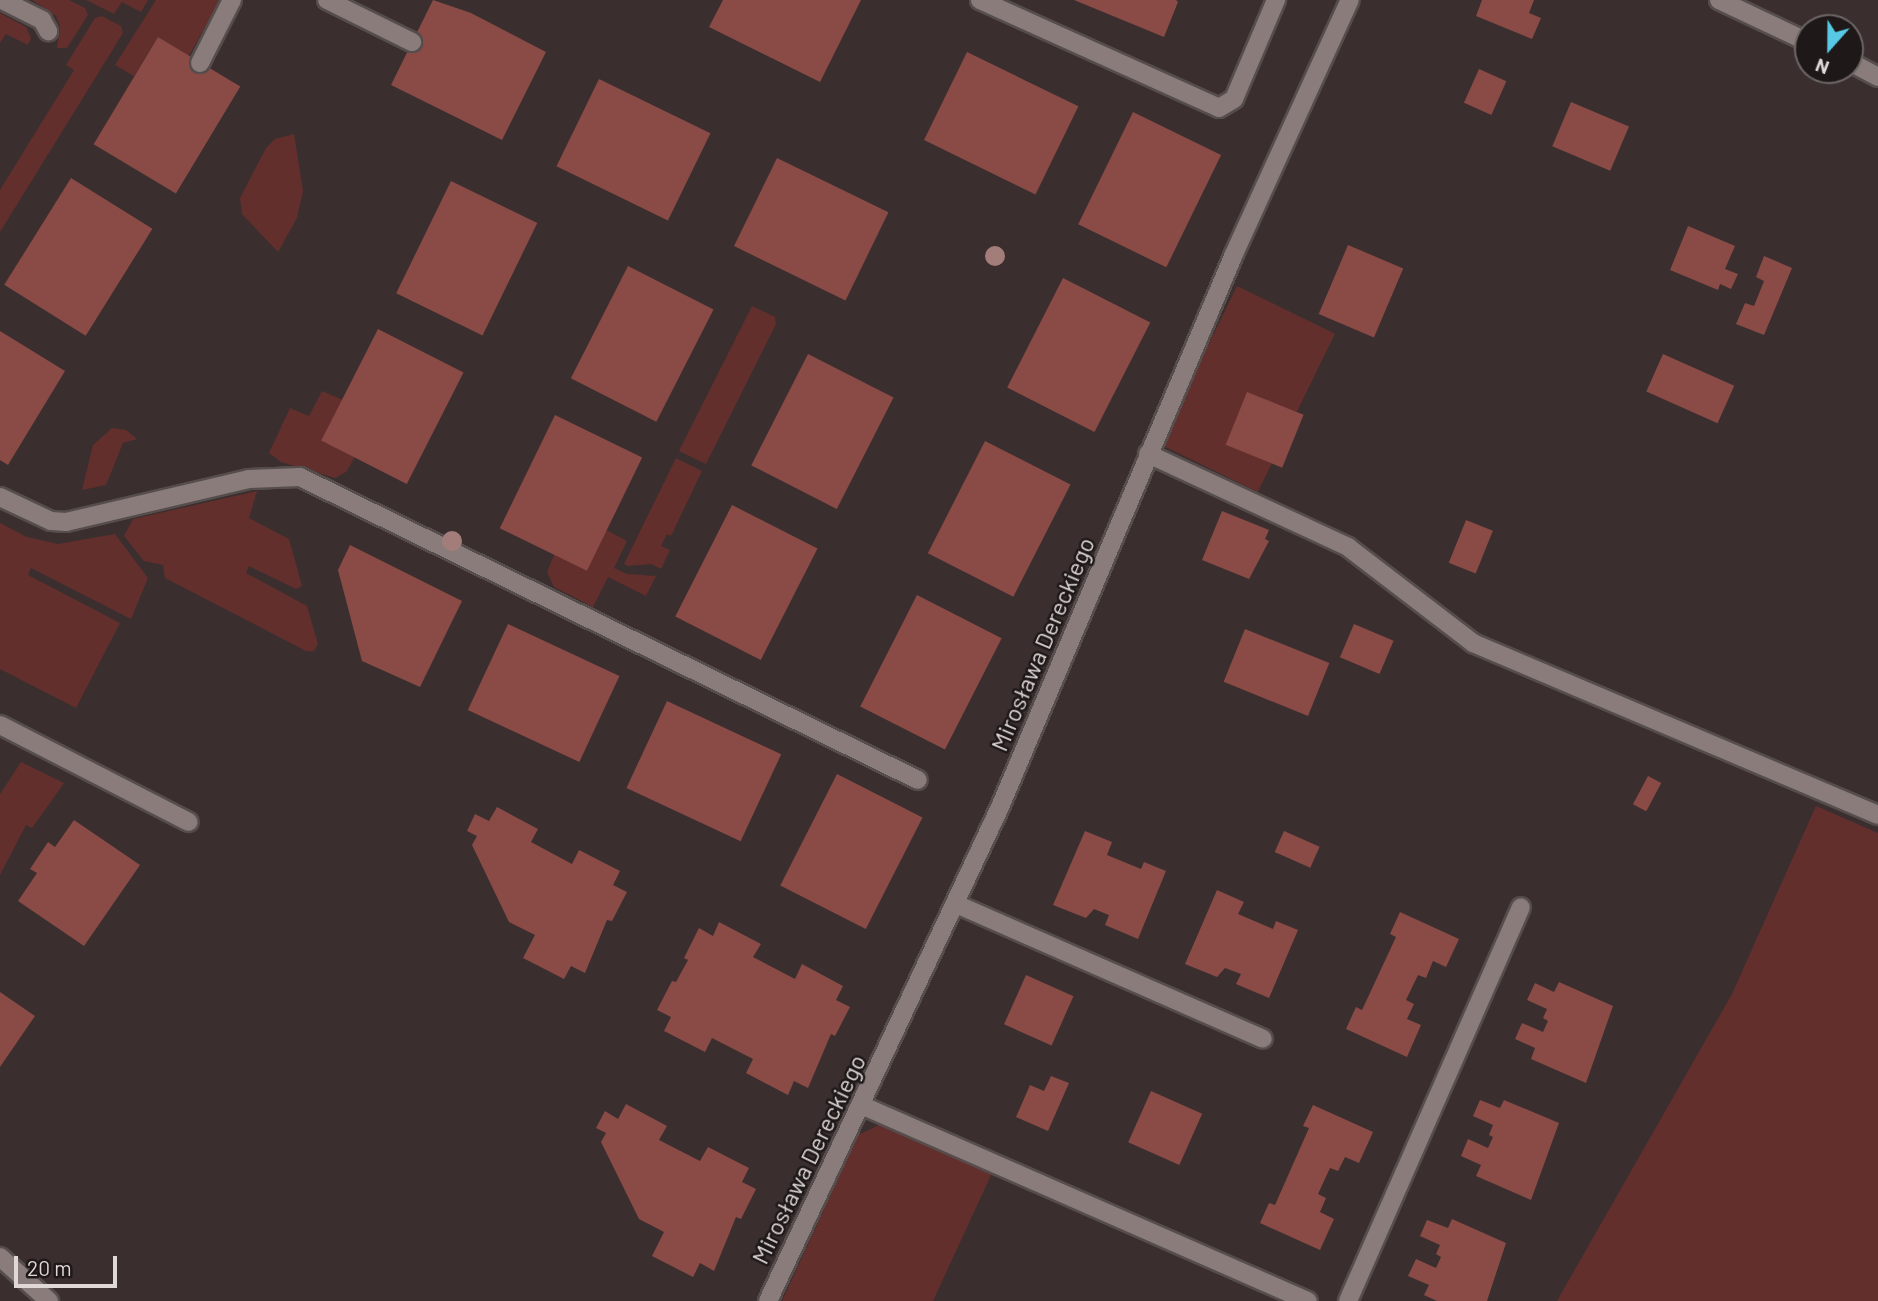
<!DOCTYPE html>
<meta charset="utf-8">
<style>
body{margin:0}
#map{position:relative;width:1878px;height:1301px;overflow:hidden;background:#3a2f2e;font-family:Barlow,sans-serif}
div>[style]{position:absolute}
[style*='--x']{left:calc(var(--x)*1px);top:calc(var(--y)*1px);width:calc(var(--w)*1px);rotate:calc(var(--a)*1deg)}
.green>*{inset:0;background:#622f2d;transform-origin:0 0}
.building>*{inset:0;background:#8a4a46;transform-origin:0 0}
.roads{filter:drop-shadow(2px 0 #564d4d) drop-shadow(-2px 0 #564d4d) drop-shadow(0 2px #564d4d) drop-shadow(0 -2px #564d4d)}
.lane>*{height:18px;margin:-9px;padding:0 9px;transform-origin:9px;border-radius:9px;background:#897c7b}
.street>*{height:18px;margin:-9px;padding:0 9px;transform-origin:9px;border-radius:9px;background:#897c7b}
.trees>*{width:20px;height:20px;margin:-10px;border-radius:50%;background:#a37d7a}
span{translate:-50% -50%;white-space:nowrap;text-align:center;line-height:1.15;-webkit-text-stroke:5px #1e1918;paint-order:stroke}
.street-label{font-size:24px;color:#dfd8d7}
.north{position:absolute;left:1794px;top:14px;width:70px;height:70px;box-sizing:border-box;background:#1e1918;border:2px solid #6b6564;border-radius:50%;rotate:201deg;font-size:19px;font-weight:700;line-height:28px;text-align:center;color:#dfd8d7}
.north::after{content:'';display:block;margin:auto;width:24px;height:32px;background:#58c9e4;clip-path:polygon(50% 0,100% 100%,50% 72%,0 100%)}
.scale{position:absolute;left:14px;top:1256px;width:103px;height:32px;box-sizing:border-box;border:4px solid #dfd8d7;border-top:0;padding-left:9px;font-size:21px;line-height:24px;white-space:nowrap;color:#dfd8d7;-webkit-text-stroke:5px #1e1918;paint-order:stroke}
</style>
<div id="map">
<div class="green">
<i style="clip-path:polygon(32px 0,69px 0,85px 8px,88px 15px,67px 48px,57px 48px,60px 26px,56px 16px)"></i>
<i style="clip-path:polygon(86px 0,148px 0,141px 12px,122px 2px,114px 14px)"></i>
<i style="clip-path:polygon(156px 0,220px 0,189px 56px,158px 37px,134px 76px,115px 65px)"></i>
<i style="clip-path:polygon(0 13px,26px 27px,31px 38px,28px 45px,6px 34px,0 43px)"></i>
<i style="clip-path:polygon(102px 16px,121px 26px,123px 33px,0 232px,0 190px,74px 70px,66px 65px,95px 18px)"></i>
<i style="clip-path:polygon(294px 134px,303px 191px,297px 218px,278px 252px,242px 214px,240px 198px,266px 148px,275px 139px)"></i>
<i style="left:1237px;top:286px;width:109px;height:176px;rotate:26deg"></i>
<i style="clip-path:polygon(752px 306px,775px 317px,776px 324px,706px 464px,679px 451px)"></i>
<i style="clip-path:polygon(322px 391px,343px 400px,323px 441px,355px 457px,346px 472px,335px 478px,281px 462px,269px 453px,290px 408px,309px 416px)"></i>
<i style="clip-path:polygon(112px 428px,126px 430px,137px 439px,123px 443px,106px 485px,82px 490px,93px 445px)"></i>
<i style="clip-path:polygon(676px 458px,702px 471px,671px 536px,667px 534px,661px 546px,670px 550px,661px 569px,651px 564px,628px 566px,624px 564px)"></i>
<i style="clip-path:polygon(257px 491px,249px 518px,289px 539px,302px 586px,296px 589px,249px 566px,246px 573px,307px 606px,318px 644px,314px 651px,306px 651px,165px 578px,163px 565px,144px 561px,124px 536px,133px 519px)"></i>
<i style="clip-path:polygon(0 523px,27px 537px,58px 544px,115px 534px,148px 578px,131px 619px,31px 568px,28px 575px,120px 623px,76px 708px,0 669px)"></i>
<i style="clip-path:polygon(606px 530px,627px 541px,614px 568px,627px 574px,656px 576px,646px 596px,608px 577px,593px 607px,554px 587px,547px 572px,554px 555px)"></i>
<i style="clip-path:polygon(21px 762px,64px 783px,32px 828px,26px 825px,0 875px,0 794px)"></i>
<i style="clip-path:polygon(1816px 806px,1878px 833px,1878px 1301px,1557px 1301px,1732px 994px)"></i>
<i style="clip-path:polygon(881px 1124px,992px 1173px,933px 1301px,782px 1301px,858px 1135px)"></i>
</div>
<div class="building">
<i style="clip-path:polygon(433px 0,471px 13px,546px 52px,502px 140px,391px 85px)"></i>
<i style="clip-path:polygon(723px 0,861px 0,820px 82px,709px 27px)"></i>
<i style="clip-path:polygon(1074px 0,1176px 0,1178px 2px,1164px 37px)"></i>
<i style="clip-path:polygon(1482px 0,1534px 0,1529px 13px,1541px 18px,1532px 39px,1476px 16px)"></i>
<i style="left:158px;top:37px;width:96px;height:125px;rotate:31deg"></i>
<i style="left:967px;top:52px;width:124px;height:98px;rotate:26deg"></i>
<i style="left:1479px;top:69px;width:30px;height:37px;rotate:24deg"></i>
<i style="left:599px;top:79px;width:124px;height:97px;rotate:26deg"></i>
<i style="left:1571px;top:102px;width:63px;height:48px;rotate:23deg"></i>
<i style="left:1133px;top:112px;width:98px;height:125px;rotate:26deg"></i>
<i style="left:777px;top:158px;width:124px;height:98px;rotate:26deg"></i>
<i style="left:71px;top:178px;width:96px;height:126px;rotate:32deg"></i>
<i style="left:451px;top:181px;width:96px;height:125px;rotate:26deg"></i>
<i style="clip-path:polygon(1688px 226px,1735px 246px,1725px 269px,1738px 274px,1731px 289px,1720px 284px,1718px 290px,1670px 270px)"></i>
<i style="left:1348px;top:245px;width:60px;height:75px;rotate:23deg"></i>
<i style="clip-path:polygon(1764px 256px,1792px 268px,1764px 335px,1736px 324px,1745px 303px,1754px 306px,1764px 281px,1756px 277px)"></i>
<i style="left:628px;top:266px;width:96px;height:126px;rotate:27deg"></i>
<i style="left:1063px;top:278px;width:98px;height:123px;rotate:27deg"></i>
<i style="left:378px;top:329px;width:96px;height:125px;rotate:27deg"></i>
<i style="clip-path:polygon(0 331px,65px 371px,8px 465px,0 460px)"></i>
<i style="left:808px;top:354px;width:96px;height:125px;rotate:27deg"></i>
<i style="left:1663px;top:354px;width:78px;height:41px;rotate:24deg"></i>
<i style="left:1247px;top:392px;width:61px;height:57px;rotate:22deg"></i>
<i style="left:555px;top:415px;width:97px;height:126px;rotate:26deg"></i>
<i style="left:985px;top:441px;width:96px;height:126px;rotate:27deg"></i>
<i style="left:732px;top:505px;width:96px;height:125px;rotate:27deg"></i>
<i style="clip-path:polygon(1222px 511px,1269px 530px,1265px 539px,1269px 541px,1249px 579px,1202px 560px)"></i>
<i style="left:1466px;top:520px;width:29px;height:46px;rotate:22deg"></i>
<i style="clip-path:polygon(350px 545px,462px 601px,420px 687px,362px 661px,338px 570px)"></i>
<i style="left:917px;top:595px;width:95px;height:125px;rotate:27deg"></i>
<i style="left:508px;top:624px;width:123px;height:95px;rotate:25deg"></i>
<i style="left:1354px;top:624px;width:43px;height:36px;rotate:23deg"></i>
<i style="left:1245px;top:629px;width:91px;height:57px;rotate:22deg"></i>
<i style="left:667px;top:701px;width:126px;height:96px;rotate:25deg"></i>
<i style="left:837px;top:774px;width:96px;height:125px;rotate:27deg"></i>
<i style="left:1648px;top:776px;width:15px;height:32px;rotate:28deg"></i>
<i style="clip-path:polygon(497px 807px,538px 829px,531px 842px,572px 864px,579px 850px,620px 871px,613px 885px,627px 892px,612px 921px,607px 920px,585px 973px,571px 966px,564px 979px,523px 958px,535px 935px,509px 922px,472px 845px,477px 836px,467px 831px,475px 814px,489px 821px)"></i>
<i style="clip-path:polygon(74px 820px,140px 865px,84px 946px,18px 901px,37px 873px,30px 869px,48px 842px,55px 847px)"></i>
<i style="clip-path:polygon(1085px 831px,1112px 842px,1107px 855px,1141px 869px,1144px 862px,1166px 871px,1138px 939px,1105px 925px,1109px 915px,1094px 909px,1086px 918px,1053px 905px)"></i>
<i style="left:1284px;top:831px;width:39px;height:23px;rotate:24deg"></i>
<i style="clip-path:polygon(1217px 890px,1244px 902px,1238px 914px,1273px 929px,1276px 921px,1298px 930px,1269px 998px,1236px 984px,1241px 974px,1225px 968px,1217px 977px,1185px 964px)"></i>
<i style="clip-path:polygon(1400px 912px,1459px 939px,1446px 967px,1433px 961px,1426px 978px,1418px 975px,1406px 1000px,1414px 1004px,1407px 1019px,1421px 1025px,1407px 1057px,1346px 1029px,1356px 1007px,1362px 1010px,1396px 937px,1390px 934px)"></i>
<i style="clip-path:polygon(719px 922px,761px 944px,753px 957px,795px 979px,802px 964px,843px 986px,836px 1000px,850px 1007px,835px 1036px,831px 1034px,808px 1088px,794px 1081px,788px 1095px,746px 1073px,753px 1059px,712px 1038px,705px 1052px,664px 1031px,671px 1017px,657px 1010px,672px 981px,676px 982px,688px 960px,684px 958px,699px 928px,713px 936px)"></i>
<i style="left:1026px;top:975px;width:52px;height:54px;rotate:24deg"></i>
<i style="clip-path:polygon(1559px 982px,1613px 1006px,1586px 1083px,1531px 1059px,1535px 1048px,1515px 1039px,1522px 1023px,1543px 1032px,1548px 1021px,1543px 1018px,1547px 1009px,1527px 1000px,1535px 983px,1554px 992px)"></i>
<i style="clip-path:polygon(0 992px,35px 1016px,0 1067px)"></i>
<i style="clip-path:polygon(1051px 1076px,1069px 1083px,1048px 1131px,1016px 1117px,1030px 1085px,1044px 1091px)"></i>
<i style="left:1151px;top:1091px;width:56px;height:56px;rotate:24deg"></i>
<i style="clip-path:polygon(1480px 1100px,1500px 1108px,1504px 1100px,1559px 1123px,1531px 1200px,1476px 1176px,1481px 1165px,1461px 1156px,1468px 1139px,1488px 1148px,1493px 1137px,1489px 1135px,1493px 1125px,1473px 1116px)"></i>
<i style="clip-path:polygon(626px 1104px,667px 1126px,659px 1140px,700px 1161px,708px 1147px,749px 1168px,742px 1182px,756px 1189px,741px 1219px,736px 1217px,714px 1271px,700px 1263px,693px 1277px,652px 1256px,664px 1232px,639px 1219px,601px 1142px,606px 1133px,596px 1128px,605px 1111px,618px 1119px)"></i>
<i style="clip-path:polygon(1313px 1105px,1373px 1132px,1359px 1163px,1345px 1157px,1338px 1171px,1330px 1168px,1318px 1194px,1326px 1198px,1320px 1212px,1334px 1219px,1320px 1250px,1260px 1223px,1269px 1203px,1275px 1205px,1309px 1128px,1303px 1126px)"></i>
<i style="clip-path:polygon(1452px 1219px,1506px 1243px,1487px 1301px,1437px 1301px,1424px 1295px,1429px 1285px,1408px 1276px,1416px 1259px,1436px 1268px,1441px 1257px,1436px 1254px,1440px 1245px,1420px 1236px,1427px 1220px,1448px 1228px)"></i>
</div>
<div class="roads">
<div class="lane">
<i style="--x:2;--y:0;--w:45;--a:26.6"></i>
<i style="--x:42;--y:20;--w:13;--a:61"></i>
<i style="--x:327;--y:0;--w:95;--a:26.3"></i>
<i style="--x:980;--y:0;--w:262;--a:24.3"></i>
<i style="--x:1219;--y:108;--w:17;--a:-31"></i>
<i style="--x:1234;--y:99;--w:108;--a:-67"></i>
<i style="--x:200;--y:63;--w:71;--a:-63.1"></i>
<i style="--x:1148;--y:454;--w:221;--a:24.9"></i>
<i style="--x:1348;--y:547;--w:158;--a:37.5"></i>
<i style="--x:1473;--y:643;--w:440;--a:23"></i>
<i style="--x:0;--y:497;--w:56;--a:25.2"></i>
<i style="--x:51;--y:521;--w:15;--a:4"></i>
<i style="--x:66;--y:522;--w:188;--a:-13.2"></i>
<i style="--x:249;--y:479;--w:51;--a:-2.2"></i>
<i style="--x:300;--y:477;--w:688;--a:26.12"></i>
<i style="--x:0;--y:725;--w:212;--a:27.2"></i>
<i style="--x:956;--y:904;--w:335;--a:23.7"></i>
<i style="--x:768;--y:1301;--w:546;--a:-64.84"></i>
<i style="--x:1000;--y:807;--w:600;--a:-67.06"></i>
<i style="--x:1234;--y:254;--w:279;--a:-65.5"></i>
<i style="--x:1348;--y:1301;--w:430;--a:-66.3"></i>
</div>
<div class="street">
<i style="--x:1719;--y:0;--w:98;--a:25.3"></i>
<i style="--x:1850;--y:62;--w:32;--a:28"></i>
<i style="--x:861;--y:1105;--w:488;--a:23.7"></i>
<i style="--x:0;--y:1257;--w:66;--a:41.9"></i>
</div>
</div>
<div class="trees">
<i style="left:995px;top:256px"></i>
<i style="left:452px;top:541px"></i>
</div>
<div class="street-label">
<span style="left:1042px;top:644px;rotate:-67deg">Mirosława Dereckiego</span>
<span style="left:808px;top:1159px;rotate:-64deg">Mirosława Dereckiego</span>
</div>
<div class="north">N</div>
<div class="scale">20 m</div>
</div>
